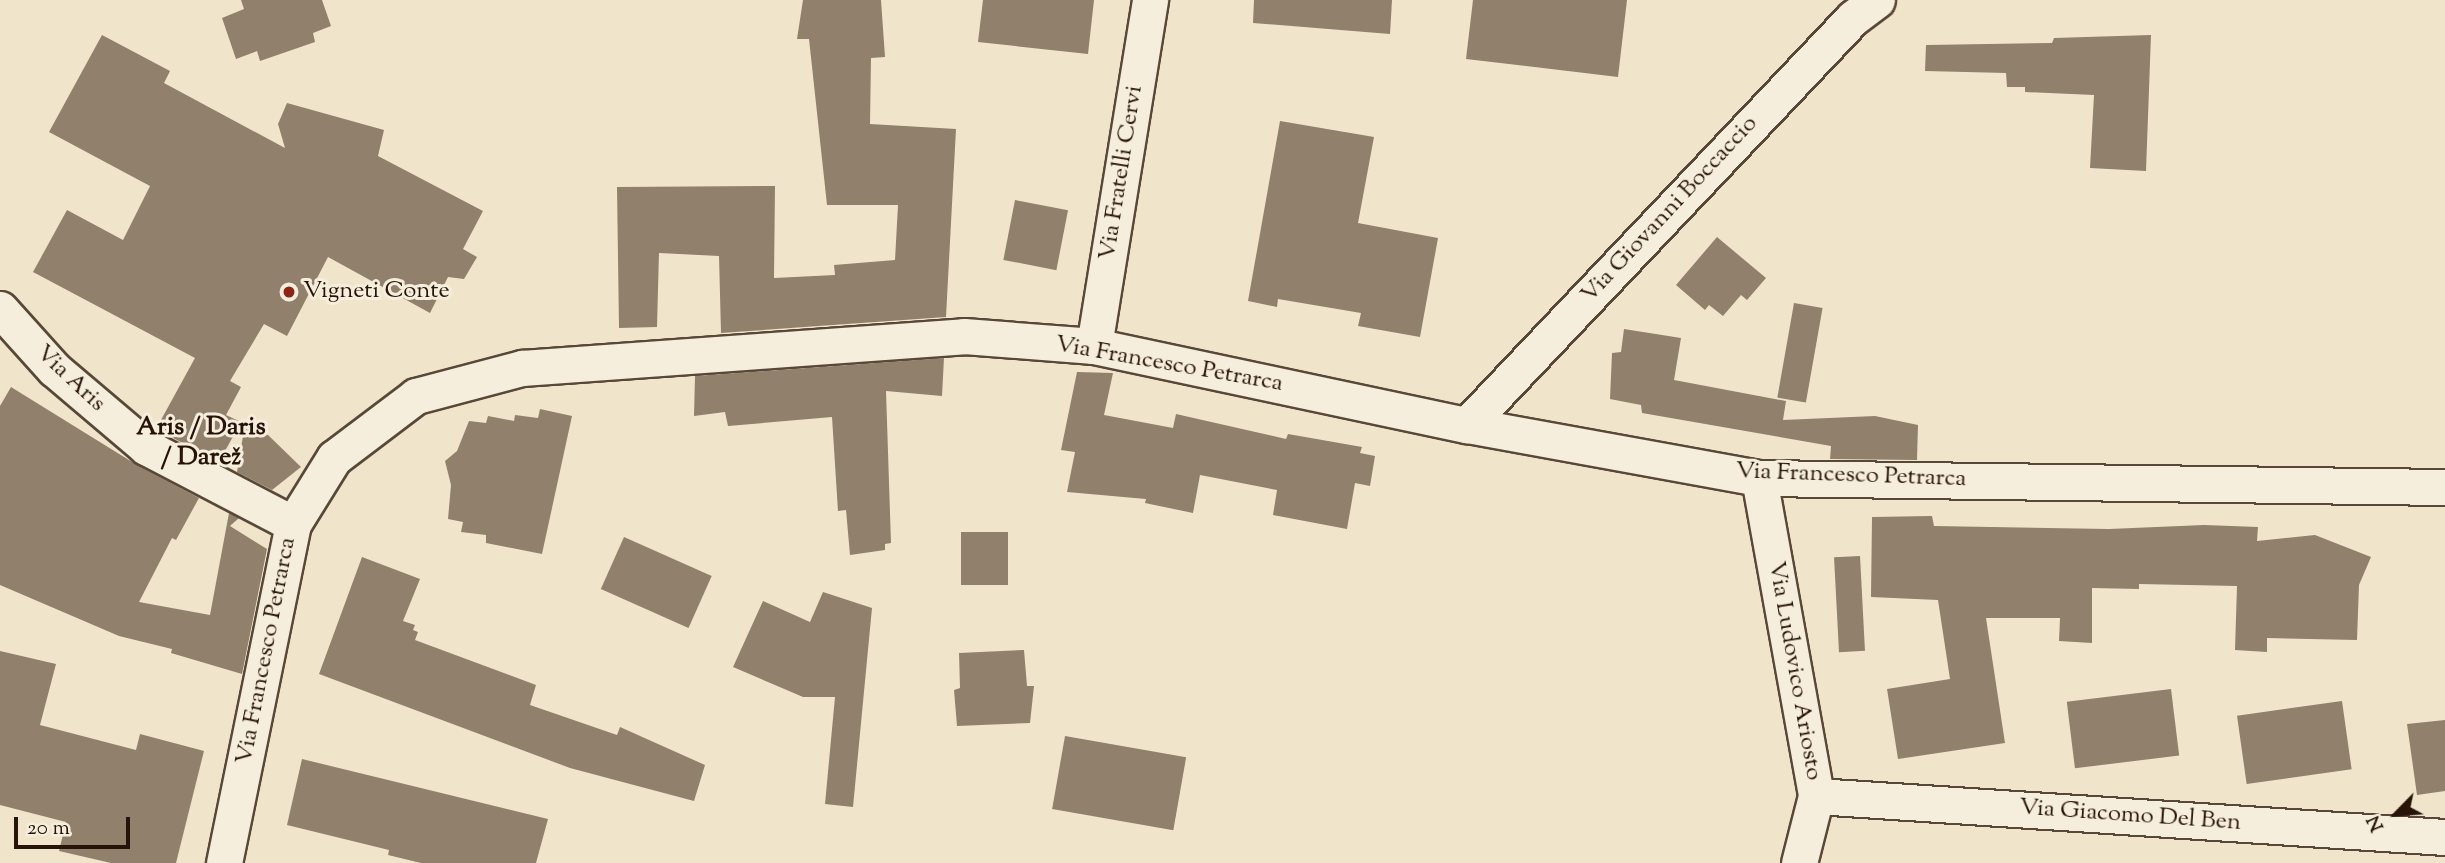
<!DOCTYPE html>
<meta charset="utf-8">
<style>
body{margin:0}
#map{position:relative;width:2445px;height:863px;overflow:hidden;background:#f0e5ca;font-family:"Sorts Mill Goudy",serif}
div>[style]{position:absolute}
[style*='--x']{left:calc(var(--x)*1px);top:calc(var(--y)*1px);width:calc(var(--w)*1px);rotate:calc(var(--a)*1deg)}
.building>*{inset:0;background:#90806c;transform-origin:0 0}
.roads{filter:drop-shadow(2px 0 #594838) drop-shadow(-2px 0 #594838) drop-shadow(0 2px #594838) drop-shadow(0 -2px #594838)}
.minor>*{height:35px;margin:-17.5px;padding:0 17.5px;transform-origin:17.5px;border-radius:17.5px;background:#f5eedd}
.dots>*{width:19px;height:19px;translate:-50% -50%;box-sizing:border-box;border:4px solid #f5eedd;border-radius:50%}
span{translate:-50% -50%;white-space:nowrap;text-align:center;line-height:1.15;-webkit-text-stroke:6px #f5eedd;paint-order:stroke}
.street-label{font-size:24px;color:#271307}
.poi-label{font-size:24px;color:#271307}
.left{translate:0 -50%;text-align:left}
.neighbourhood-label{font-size:26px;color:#271307;font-weight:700}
.north{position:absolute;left:2361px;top:779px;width:70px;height:70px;-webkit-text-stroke:5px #f5eedd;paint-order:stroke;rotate:245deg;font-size:19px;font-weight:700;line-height:28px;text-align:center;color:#271307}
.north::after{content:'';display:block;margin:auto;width:24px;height:32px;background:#271307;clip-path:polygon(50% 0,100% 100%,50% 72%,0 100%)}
.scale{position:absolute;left:14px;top:817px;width:116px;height:32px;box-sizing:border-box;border:4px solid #271307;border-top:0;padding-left:9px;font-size:21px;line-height:24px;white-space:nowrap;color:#271307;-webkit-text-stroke:5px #f5eedd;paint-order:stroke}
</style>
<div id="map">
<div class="building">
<i style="clip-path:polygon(241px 0,322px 0,331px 26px,313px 33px,315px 42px,260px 61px,257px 51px,236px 59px,222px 18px,244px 9px)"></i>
<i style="clip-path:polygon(803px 0,881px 0,885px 57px,871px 58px,870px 124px,956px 129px,946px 317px,721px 333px,719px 256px,659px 253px,657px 327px,619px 328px,617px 187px,775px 186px,774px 278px,835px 275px,834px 265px,895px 260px,898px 205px,827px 205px,809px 39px,797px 39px)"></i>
<i style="clip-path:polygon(983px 0,1094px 0,1088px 54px,978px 42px)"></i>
<i style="clip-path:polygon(1254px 0,1392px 0,1390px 34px,1253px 23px)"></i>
<i style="clip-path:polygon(1473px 0,1627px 0,1618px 77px,1466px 59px)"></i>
<i style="clip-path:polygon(102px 35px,170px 71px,164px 83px,285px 148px,278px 124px,287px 103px,384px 130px,378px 156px,483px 211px,463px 249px,477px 257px,464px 279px,448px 277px,430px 313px,328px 257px,287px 336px,264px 324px,230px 381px,241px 387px,226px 415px,241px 422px,219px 462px,156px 429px,195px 358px,33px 272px,67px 210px,123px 240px,150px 186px,49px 132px)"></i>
<i style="clip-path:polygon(2151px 35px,2146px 171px,2090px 168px,2094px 95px,2025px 92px,2025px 87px,2007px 87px,2006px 73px,1925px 71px,1926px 45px,2052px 43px,2054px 38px)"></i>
<i style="clip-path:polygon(1280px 121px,1374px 137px,1358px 223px,1438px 238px,1420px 337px,1358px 326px,1361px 313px,1278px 299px,1277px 307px,1248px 301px)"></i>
<i style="left:1015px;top:200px;width:54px;height:61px;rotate:11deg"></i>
<i style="clip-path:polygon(1717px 237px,1766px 278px,1747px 300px,1741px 295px,1723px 316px,1709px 305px,1705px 310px,1676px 285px)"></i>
<i style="left:1794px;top:303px;width:29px;height:96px;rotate:10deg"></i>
<i style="clip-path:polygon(1624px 329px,1681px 338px,1674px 380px,1786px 401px,1783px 420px,1875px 416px,1918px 425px,1917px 460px,1830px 459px,1831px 446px,1642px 413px,1641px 405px,1610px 399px,1612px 353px,1621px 352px)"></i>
<i style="clip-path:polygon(944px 358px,942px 396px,886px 391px,891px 543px,885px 544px,885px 550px,850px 555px,846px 510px,838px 511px,832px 417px,728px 426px,725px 412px,694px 416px,695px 376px)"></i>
<i style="clip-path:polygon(1077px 372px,1113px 373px,1104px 415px,1173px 428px,1176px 414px,1286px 439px,1288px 434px,1362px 447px,1360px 453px,1375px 456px,1370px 486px,1355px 483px,1347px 529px,1273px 515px,1277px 490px,1200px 475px,1193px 513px,1145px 503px,1146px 499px,1067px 492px,1075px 452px,1061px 450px)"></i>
<i style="clip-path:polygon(11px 387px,137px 465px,199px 498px,176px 540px,172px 538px,139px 602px,210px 615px,229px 513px,239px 518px,230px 526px,267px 549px,242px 674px,171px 653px,172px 649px,119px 636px,0 585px,0 406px)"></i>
<i style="clip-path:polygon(540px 409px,572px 416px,542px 554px,486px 543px,486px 535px,461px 532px,463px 522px,448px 519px,451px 485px,445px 461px,457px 451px,469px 421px,486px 423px,488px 416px,514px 421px,515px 415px,538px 418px)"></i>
<i style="clip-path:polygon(245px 424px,268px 435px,301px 467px,272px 490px,237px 472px)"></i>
<i style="clip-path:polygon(1932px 516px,1934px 526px,2109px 529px,2204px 525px,2258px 527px,2257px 541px,2315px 535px,2371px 557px,2359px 585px,2357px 640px,2267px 638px,2267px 652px,2235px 650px,2237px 586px,2139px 584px,2139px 589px,2092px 588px,2092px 643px,2059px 641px,2060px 618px,1986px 618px,2005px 743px,1898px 759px,1887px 689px,1950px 679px,1938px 600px,1871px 597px,1872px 517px)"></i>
<i style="left:1008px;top:532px;width:53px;height:47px;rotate:90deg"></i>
<i style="left:624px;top:537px;width:96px;height:57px;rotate:24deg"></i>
<i style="left:1860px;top:556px;width:95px;height:26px;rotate:87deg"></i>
<i style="clip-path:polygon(362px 557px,420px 579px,403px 621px,415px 625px,413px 630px,418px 632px,415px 640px,536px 685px,530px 705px,617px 735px,620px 727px,705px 765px,694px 801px,570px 768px,319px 674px)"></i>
<i style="clip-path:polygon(823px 592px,872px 608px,853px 807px,825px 804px,835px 697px,803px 697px,733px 667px,763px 601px,810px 622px)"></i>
<i style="clip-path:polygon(1024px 650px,1027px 686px,1034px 686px,1030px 723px,957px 726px,954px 690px,960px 688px,959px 653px)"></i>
<i style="clip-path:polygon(0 651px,56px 664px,40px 725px,136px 750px,140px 734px,204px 751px,176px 863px,111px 863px,59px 851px,66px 822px,0 805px)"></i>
<i style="left:2171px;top:689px;width:67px;height:105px;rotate:83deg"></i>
<i style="left:2342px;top:701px;width:69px;height:106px;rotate:82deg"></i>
<i style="clip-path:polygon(2445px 720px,2445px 791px,2417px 795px,2407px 724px)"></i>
<i style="left:1065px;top:736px;width:123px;height:74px;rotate:10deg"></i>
<i style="clip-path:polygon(302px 759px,548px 819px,536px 863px,421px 863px,388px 855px,389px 850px,287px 825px)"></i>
</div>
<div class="roads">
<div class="minor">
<i style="--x:0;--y:309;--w:81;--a:48"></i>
<i style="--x:54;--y:369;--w:121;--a:40.3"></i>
<i style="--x:146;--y:447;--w:166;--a:27.6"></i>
<i style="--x:1094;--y:346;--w:351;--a:-80.8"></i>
<i style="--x:1467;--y:425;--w:561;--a:-46.52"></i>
<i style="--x:1853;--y:18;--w:30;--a:-37"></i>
<i style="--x:1759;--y:478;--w:323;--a:79.8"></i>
<i style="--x:1816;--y:796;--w:69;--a:104.2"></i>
<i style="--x:1816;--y:796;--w:630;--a:3.73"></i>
<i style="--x:224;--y:863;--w:346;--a:-78.5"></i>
<i style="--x:293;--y:524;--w:78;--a:-58.2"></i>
<i style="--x:334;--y:458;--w:103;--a:-37.1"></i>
<i style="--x:416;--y:396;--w:110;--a:-14.8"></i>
<i style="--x:522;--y:368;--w:443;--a:-4.1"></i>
<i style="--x:964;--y:336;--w:130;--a:4.4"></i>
<i style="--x:1094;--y:346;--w:381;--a:12"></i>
<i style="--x:1467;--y:425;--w:297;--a:10.3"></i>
<i style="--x:1759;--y:478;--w:686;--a:0.75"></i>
</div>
</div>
<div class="dots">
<i style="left:289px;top:292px;background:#8f2418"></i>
</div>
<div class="street-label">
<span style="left:1122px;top:173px;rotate:-81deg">Via Fratelli Cervi</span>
<span style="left:1670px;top:210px;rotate:-47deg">Via Giovanni Boccaccio</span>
<span style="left:1169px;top:365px;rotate:10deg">Via Francesco Petrarca</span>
<span style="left:70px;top:379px;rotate:43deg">Via Aris</span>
<span style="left:1851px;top:476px;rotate:2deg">Via Francesco Petrarca</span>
<span style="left:267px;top:651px;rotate:-79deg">Via Francesco Petrarca</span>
<span style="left:1794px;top:671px;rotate:80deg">Via Ludovico Ariosto</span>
<span style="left:2130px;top:816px;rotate:4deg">Via Giacomo Del Ben</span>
</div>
<div class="poi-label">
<span class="left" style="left:303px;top:292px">Vigneti Conte</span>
</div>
<div class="neighbourhood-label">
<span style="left:201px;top:443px">Aris / Daris<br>/ Darež</span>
</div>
<div class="north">N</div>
<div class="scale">20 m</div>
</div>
